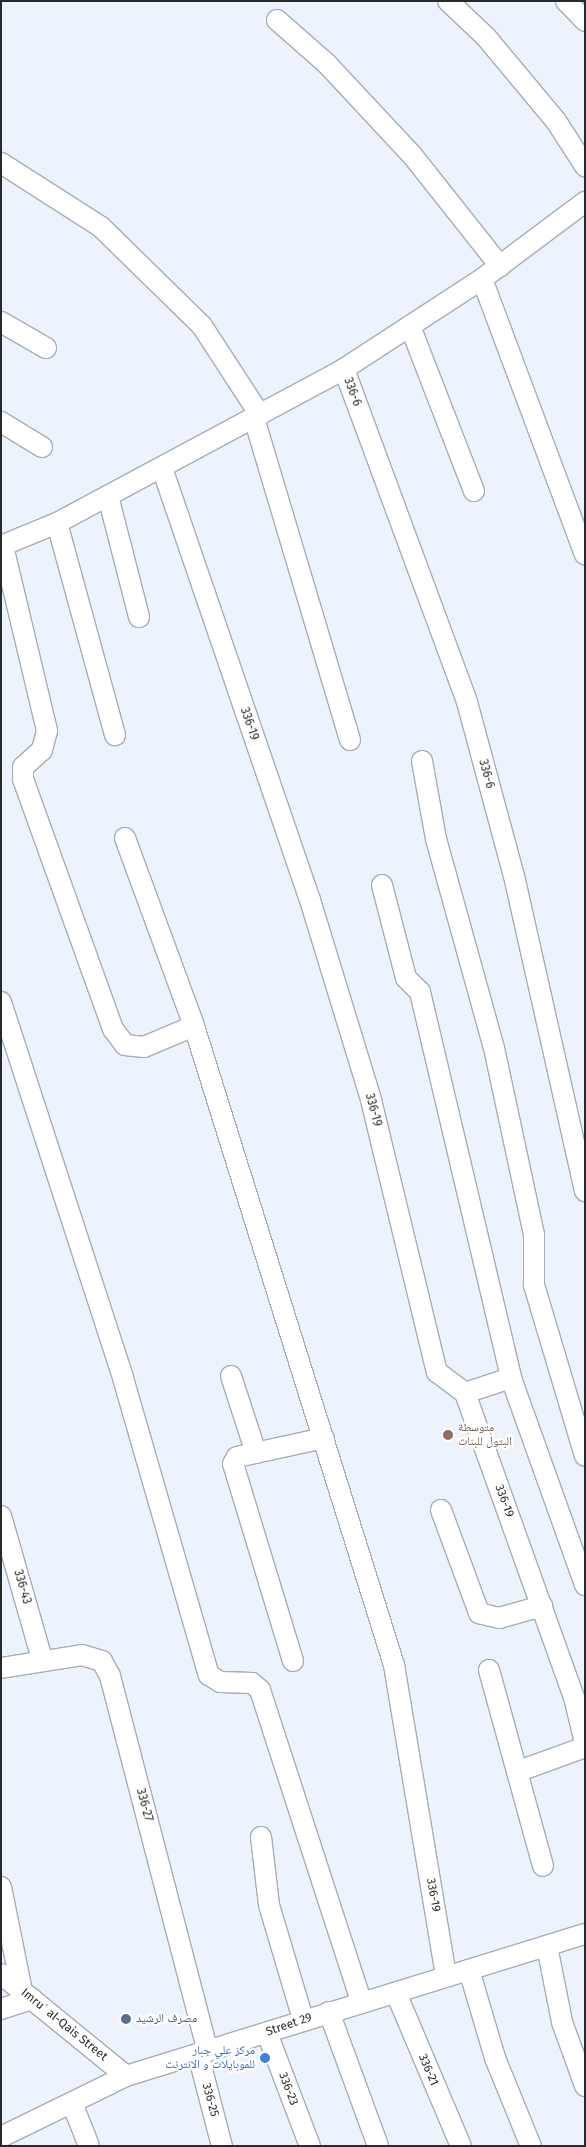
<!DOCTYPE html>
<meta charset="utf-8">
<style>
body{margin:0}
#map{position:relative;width:586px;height:2147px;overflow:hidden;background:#ecf3fc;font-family:"Fira Sans","Noto Naskh Arabic",sans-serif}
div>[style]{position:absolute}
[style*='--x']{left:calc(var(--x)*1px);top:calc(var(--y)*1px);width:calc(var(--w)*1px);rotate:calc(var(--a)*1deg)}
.roads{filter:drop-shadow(1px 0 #a7adb6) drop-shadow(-1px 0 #a7adb6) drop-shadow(0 1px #a7adb6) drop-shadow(0 -1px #a7adb6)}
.minor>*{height:20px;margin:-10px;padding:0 10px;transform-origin:10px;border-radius:10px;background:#fff}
.dots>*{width:14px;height:14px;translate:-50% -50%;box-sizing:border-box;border:2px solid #fff;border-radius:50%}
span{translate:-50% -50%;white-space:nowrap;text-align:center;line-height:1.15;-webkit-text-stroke:4.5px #fff;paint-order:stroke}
.street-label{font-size:12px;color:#272a2d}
.education-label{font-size:12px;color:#785e54}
.left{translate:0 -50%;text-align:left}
.service-label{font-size:12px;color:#4e5e75}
.shop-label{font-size:12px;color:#366cbe}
.right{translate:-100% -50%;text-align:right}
.frame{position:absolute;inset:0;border:2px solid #272a2d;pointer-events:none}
</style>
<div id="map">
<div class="roads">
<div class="minor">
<i style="--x:448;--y:1;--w:52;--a:43.5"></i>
<i style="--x:486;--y:37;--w:109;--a:50.2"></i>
<i style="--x:556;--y:121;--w:54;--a:57.2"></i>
<i style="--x:566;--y:1;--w:28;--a:46"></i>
<i style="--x:277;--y:20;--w:67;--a:41.3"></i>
<i style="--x:327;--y:64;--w:125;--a:47"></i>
<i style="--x:412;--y:155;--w:142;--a:51.6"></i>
<i style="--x:1;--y:163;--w:119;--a:32.6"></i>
<i style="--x:101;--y:227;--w:141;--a:44.4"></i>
<i style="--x:202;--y:326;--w:106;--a:56.9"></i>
<i style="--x:482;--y:279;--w:294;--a:69.5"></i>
<i style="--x:1;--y:322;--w:52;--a:30"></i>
<i style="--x:410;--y:326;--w:177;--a:68.8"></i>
<i style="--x:344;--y:369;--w:355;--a:69.7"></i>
<i style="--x:467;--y:702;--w:180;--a:74.9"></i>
<i style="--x:514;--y:876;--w:323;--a:77.3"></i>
<i style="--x:254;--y:418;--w:336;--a:73.4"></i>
<i style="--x:1;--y:422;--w:48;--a:31.4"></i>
<i style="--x:162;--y:468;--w:457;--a:71.1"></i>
<i style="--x:310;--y:900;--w:209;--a:73"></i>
<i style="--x:371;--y:1100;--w:280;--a:76.4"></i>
<i style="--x:437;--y:1372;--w:35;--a:37"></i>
<i style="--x:465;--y:1393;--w:327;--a:70.3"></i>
<i style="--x:575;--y:1701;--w:43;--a:76.6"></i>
<i style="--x:108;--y:496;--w:125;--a:75.6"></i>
<i style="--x:57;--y:523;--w:220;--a:74.7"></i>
<i style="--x:1;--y:546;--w:61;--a:-22.3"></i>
<i style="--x:57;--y:523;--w:326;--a:-28.2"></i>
<i style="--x:344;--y:369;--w:165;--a:-33.1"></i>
<i style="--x:482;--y:279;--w:129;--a:-36.8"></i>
<i style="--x:3;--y:546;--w:190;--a:76.6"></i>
<i style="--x:47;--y:731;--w:20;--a:105"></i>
<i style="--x:42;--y:750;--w:25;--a:138"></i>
<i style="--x:23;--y:767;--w:12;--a:90"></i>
<i style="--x:23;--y:779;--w:266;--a:70.2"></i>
<i style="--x:113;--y:1029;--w:20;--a:53"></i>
<i style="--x:125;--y:1045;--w:19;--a:6"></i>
<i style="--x:144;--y:1047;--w:54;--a:-22.8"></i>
<i style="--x:422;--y:761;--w:79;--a:79.8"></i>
<i style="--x:436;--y:839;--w:217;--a:74.5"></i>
<i style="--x:494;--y:1048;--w:190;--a:77.9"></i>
<i style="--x:534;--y:1234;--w:51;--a:90"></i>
<i style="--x:534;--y:1285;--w:178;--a:73.4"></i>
<i style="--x:125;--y:838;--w:200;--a:69.8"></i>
<i style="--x:194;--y:1026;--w:670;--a:72.62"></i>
<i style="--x:394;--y:1665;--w:316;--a:80.5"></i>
<i style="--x:382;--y:885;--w:96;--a:75.5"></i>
<i style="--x:406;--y:978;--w:20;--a:45"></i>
<i style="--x:420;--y:992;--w:397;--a:76.7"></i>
<i style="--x:511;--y:1378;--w:220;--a:70.3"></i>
<i style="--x:1;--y:1002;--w:395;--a:72"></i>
<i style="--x:123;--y:1378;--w:309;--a:73.9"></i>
<i style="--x:209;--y:1675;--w:13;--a:32"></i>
<i style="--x:220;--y:1682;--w:32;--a:2"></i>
<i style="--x:252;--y:1683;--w:11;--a:41"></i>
<i style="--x:260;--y:1690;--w:329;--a:72"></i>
<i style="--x:231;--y:1376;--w:81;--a:72"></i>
<i style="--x:465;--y:1393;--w:48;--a:-18.1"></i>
<i style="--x:441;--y:1510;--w:110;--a:69.7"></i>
<i style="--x:479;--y:1613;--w:21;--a:14"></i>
<i style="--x:499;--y:1618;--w:45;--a:-15.6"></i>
<i style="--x:1;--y:1516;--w:149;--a:74"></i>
<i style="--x:293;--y:1661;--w:206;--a:-106.9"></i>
<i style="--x:233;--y:1464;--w:8;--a:-60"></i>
<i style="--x:237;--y:1457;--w:89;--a:-12.3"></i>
<i style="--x:1;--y:1668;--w:82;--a:-9.1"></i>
<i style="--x:82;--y:1655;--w:21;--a:17"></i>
<i style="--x:102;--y:1661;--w:17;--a:62"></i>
<i style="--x:110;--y:1676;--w:388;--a:75.4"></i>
<i style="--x:489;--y:1670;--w:203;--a:74.6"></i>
<i style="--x:519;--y:1771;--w:70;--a:-20"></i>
<i style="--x:261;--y:1837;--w:68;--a:83.3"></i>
<i style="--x:269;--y:1905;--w:119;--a:73.4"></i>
<i style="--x:1;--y:1887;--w:106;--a:78.6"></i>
<i style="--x:547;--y:1946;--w:77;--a:78.8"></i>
<i style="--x:562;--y:2022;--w:68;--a:70.2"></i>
<i style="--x:469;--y:1970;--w:92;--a:73.5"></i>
<i style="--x:495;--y:2058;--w:95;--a:67.8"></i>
<i style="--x:1;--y:1974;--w:161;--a:39.2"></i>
<i style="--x:396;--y:1993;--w:166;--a:67"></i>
<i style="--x:1;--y:2009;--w:33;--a:-18"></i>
<i style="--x:329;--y:2012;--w:143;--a:69.9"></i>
<i style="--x:267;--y:2033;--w:121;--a:69.2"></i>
<i style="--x:198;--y:2054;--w:95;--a:75.4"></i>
<i style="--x:72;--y:2103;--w:46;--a:68.4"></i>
<i style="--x:1;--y:2137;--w:139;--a:-26"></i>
<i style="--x:126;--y:2076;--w:480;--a:-17.2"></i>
</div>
</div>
<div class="dots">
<i style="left:448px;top:1435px;background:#8d6e63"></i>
<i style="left:126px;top:2019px;background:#5c6f8a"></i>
<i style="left:265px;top:2058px;background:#3f7fe0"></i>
</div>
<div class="street-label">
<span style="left:352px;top:392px;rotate:70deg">336-6</span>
<span style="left:249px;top:724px;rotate:71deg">336-19</span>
<span style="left:486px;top:774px;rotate:75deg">336-6</span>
<span style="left:373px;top:1110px;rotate:75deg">336-19</span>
<span style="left:504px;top:1501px;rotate:70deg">336-19</span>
<span style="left:22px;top:1587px;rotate:74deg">336-43</span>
<span style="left:144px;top:1805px;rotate:75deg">336-27</span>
<span style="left:433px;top:1895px;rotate:80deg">336-19</span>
<span style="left:64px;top:2025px;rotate:39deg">Imruʾ al-Qais Street</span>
<span style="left:289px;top:2025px;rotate:-19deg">Street 29</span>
<span style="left:428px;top:2070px;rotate:67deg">336-21</span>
<span style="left:288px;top:2089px;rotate:69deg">336-23</span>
<span style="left:210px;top:2100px;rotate:75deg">336-25</span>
</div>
<div class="education-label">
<span class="left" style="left:458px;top:1435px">متوسطة<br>البتول للبنات</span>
</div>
<div class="service-label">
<span class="left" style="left:136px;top:2019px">مصرف الرشيد</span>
</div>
<div class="shop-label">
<span class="right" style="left:255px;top:2058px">مركز علي جبار<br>للموبايلات و الانترنت</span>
</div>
<div class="frame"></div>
</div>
